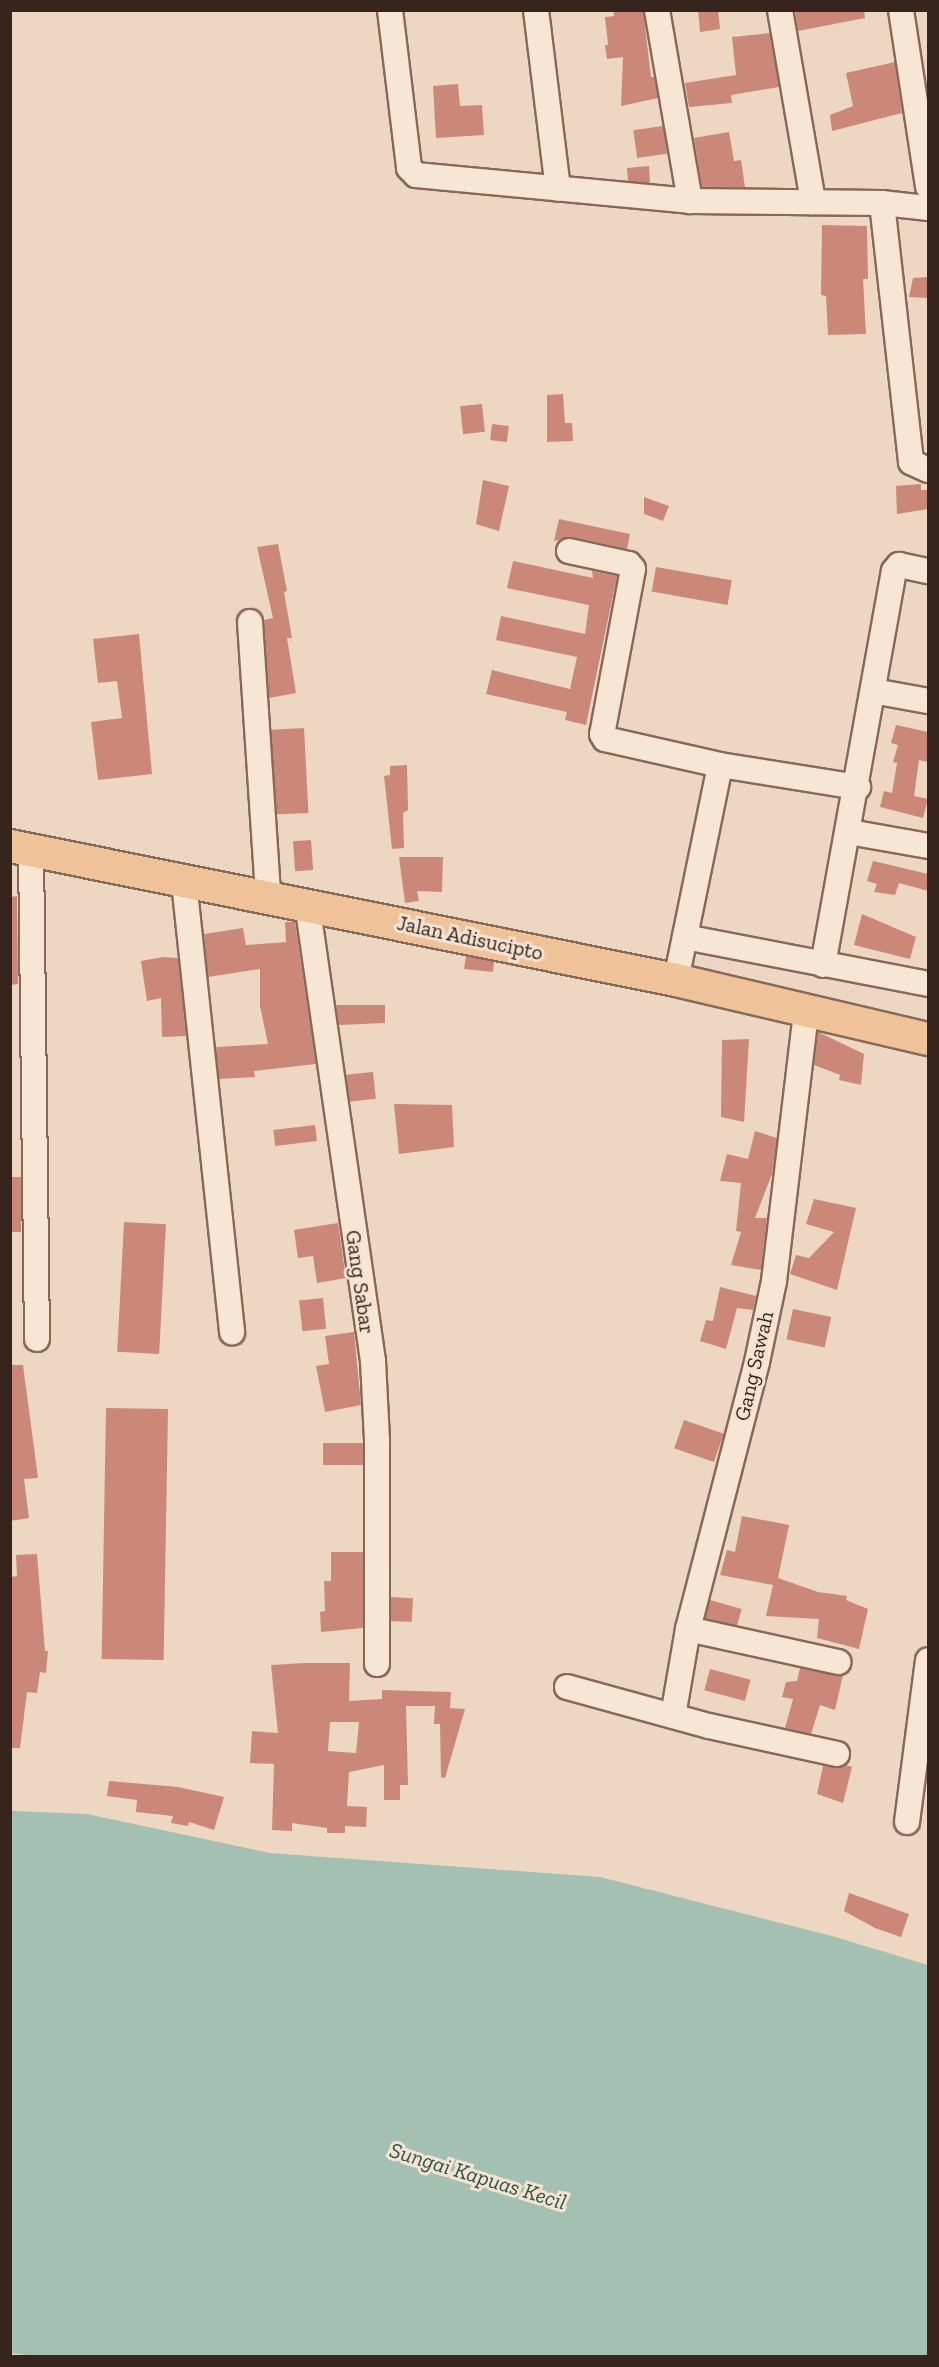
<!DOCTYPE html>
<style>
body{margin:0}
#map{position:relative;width:939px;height:2367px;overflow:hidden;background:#edd7c2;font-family:"Zilla Slab",serif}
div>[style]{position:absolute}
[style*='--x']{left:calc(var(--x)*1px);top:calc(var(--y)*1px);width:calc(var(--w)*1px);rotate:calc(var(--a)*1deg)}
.water>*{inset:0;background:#a4c0b2}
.building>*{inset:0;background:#cb8878;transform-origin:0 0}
.roads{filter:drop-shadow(2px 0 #876859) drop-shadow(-2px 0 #876859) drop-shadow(0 2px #876859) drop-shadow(0 -2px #876859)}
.minor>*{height:24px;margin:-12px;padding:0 12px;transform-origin:12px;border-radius:12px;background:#f8e6d5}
.major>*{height:32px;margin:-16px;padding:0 16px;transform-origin:16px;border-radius:16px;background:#f0c29a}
span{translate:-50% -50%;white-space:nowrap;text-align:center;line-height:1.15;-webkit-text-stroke:6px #f5e3d1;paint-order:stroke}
.street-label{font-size:21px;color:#37241d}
.water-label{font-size:22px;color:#2d564b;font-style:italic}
.frame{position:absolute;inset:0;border:12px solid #37241d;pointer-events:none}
</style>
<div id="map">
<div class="water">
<i style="clip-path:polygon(11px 1811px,87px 1814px,270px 1853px,600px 1877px,832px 1936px,928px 1965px,928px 2356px,35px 2356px,11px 2353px)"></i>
</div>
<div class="building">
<i style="clip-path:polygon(613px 10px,643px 10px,651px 77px,654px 77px,658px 98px,621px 106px,623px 57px,607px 59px,605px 45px,608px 45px,605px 17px,614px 16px)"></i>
<i style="clip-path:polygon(698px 10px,718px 10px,720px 29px,700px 32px)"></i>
<i style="clip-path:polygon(795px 10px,864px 10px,865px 18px,798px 31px)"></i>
<i style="clip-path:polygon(770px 33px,779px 87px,731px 95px,732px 103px,689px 107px,685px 83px,736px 75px,732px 37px)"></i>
<i style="clip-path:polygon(895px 62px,902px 113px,832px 131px,830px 115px,853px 106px,846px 73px)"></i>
<i style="clip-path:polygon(458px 84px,460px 106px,482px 105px,484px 135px,436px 138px,433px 86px)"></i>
<i style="left:663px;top:126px;width:28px;height:30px;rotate:82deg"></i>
<i style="clip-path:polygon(729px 132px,734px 161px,741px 160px,745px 187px,702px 187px,694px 138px)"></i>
<i style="clip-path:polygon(649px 166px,650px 183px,628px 181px,627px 168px)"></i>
<i style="clip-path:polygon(822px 225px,867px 226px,868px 279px,863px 279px,866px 334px,828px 335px,826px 296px,821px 295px)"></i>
<i style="clip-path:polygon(927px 277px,928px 298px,909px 297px,913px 278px)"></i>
<i style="clip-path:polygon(563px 394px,565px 423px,572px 423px,573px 441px,547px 442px,547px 395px)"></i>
<i style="left:482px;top:404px;width:28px;height:22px;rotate:84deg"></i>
<i style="left:492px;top:424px;width:17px;height:16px;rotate:7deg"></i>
<i style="clip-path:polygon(483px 480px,509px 486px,499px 531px,476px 524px)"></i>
<i style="clip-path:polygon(921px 484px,921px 490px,928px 490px,928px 509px,897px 514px,896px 486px)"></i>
<i style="clip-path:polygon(644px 497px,669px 506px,663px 521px,644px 514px)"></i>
<i style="clip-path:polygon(559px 519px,630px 534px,627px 549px,572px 537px,554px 541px)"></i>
<i style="clip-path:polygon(278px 544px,287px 591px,284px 592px,292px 638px,287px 638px,296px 693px,269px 698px,264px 620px,273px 618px,257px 547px)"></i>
<i style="clip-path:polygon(513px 561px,593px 578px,592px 571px,617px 576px,586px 725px,565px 720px,567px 712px,486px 694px,492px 670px,570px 689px,577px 657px,496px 640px,501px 616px,585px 634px,589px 605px,507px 588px)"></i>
<i style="left:656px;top:567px;width:77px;height:25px;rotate:10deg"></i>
<i style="clip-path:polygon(139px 634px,152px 774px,98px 780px,91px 722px,122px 718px,117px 681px,98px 683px,93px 639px)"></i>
<i style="clip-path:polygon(896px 725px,928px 732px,928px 762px,919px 760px,914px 796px,928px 799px,923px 818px,880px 807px,884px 791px,892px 793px,897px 763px,893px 762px,898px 745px,891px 743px)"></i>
<i style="left:304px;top:728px;width:85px;height:33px;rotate:87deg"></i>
<i style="clip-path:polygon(407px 765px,408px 810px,403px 813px,404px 848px,392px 849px,384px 776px,390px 775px,390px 766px)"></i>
<i style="left:311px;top:840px;width:30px;height:18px;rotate:86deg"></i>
<i style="clip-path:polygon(399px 857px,443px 857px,442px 892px,417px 891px,419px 901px,405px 903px)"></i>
<i style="clip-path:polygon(873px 861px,928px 874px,928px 891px,899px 883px,895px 895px,874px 892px,877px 884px,867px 881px)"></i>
<i style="clip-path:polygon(17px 896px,18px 984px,10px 985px,10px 897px)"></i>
<i style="clip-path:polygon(862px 914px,916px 937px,910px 959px,854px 945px)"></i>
<i style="clip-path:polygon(285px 922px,295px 922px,316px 1064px,254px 1071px,255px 1077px,219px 1079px,216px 1047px,268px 1044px,260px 1006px,260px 969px,208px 977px,204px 934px,243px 928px,246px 945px,286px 942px)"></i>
<i style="clip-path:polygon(466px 956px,494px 962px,493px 972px,464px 969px)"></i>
<i style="clip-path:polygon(163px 957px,178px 958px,186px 1036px,162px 1037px,161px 998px,147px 1001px,141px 961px)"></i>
<i style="clip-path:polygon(336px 1005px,385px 1005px,385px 1023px,339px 1025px)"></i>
<i style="clip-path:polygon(818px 1032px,864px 1054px,861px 1085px,839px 1080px,840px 1075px,814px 1065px)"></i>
<i style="clip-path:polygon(749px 1039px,744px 1122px,721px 1117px,722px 1040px)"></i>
<i style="left:373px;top:1072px;width:27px;height:27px;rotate:84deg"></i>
<i style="clip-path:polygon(394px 1104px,452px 1105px,454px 1147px,399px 1154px)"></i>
<i style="left:315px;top:1125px;width:16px;height:42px;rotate:83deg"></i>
<i style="clip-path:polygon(755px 1131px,777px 1138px,772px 1174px,755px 1218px,767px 1218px,761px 1270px,731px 1265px,741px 1232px,736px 1231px,741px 1183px,720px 1181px,727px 1154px,748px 1159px)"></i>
<i style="left:10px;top:1177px;width:11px;height:55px"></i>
<i style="clip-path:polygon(814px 1199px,856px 1208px,837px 1290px,790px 1274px,796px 1255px,809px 1258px,834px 1232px,806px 1224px)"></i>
<i style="left:124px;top:1222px;width:42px;height:130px;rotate:3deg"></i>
<i style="clip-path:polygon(338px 1223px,346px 1278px,317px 1283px,313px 1256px,298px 1258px,294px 1230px)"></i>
<i style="clip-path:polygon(720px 1287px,756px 1296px,753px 1310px,737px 1308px,726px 1349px,700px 1341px,706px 1320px,713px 1321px)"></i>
<i style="left:323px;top:1298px;width:31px;height:24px;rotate:84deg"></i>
<i style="left:793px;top:1309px;width:39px;height:31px;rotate:12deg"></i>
<i style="clip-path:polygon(354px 1332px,361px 1405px,325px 1412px,316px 1366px,329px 1364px,325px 1336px)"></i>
<i style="clip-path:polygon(10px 1365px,23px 1365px,38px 1478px,24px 1479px,29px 1518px,10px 1521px)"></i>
<i style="left:168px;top:1409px;width:251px;height:62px;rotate:91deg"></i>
<i style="left:684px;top:1420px;width:42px;height:30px;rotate:19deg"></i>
<i style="left:323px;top:1443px;width:40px;height:22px"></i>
<i style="clip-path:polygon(742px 1516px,789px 1525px,778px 1578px,818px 1592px,847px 1596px,846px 1600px,868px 1609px,859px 1649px,817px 1638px,819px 1619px,766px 1616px,773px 1585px,720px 1575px,727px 1550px,735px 1552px)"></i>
<i style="clip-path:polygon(331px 1552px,363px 1552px,363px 1628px,321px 1632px,320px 1612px,325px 1611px,324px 1581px,331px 1581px)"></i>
<i style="clip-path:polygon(37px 1554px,45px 1651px,48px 1651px,46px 1673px,40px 1672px,37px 1693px,27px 1692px,20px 1748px,10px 1748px,10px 1577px,17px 1576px,16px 1555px)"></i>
<i style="left:391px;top:1597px;width:22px;height:24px;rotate:3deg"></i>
<i style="left:710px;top:1600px;width:33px;height:19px;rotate:16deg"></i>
<i style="clip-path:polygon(evenodd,305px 1663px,350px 1663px,349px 1701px,382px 1699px,382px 1690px,451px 1692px,450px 1708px,465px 1709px,445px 1778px,441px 1777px,440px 1724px,434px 1724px,435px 1706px,406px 1706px,408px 1785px,400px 1785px,400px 1800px,384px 1800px,384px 1765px,349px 1772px,347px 1806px,367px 1807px,366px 1827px,345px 1826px,345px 1833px,327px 1833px,327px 1828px,292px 1823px,292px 1831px,272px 1830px,274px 1764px,250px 1763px,252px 1731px,278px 1733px,271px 1665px,305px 1663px,330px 1722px,359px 1722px,356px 1753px,328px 1751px,330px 1722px)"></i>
<i style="clip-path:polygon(800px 1668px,843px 1675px,835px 1710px,820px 1705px,811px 1734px,785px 1728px,793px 1699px,782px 1697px,786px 1682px,797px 1681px)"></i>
<i style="left:710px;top:1669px;width:42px;height:22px;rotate:15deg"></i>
<i style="clip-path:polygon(846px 1765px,852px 1767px,843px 1803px,817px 1794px,823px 1766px)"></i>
<i style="clip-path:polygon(109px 1781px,178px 1787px,224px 1797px,214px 1830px,189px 1822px,188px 1826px,171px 1823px,173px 1816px,136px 1812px,137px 1800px,107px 1796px)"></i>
<i style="clip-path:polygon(849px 1893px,909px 1914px,901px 1937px,875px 1928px,844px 1911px)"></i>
</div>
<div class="roads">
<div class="minor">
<i style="--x:390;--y:10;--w:159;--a:83.1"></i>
<i style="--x:409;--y:168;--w:10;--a:45"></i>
<i style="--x:416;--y:175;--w:275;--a:5.4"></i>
<i style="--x:690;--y:201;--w:192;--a:0.6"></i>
<i style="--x:882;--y:203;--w:46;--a:6.2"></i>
<i style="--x:536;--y:10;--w:180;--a:83"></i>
<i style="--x:657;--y:10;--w:194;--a:80.2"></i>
<i style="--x:780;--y:10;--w:195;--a:80.2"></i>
<i style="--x:901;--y:10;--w:179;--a:81.3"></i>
<i style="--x:882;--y:203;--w:261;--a:83.6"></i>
<i style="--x:911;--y:462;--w:19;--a:25"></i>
<i style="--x:569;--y:551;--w:61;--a:12.2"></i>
<i style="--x:629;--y:564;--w:6;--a:51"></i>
<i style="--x:633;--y:569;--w:168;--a:100.6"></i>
<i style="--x:602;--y:734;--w:6;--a:59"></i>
<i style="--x:605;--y:739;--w:118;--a:12.7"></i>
<i style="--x:720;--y:765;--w:140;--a:9.1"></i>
<i style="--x:250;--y:622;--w:275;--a:86.2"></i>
<i style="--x:873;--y:691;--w:56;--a:10.3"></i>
<i style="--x:849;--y:832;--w:80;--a:10"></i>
<i style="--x:31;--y:850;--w:489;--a:89.3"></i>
<i style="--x:184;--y:882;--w:453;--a:83.9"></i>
<i style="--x:307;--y:903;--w:463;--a:81.8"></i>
<i style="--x:373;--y:1361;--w:80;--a:87.1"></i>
<i style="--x:377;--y:1441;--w:223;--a:90"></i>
<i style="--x:685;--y:937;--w:248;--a:10.9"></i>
<i style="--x:823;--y:965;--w:400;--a:-79.8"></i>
<i style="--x:894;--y:571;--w:8;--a:-50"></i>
<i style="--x:899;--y:565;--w:30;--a:12"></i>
<i style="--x:676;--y:980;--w:219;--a:-78.4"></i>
<i style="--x:688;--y:1629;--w:154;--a:12.4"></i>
<i style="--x:567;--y:1687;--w:147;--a:15.4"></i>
<i style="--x:709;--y:1726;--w:131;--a:12.3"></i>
<i style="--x:673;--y:1716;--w:88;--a:-80.2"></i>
<i style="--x:688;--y:1629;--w:276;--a:-75.5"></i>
<i style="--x:757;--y:1362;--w:83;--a:-78.1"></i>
<i style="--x:774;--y:1281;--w:272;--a:-83.2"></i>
<i style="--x:907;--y:1822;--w:163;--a:-82.6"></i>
</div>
<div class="major">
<i style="--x:10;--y:846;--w:679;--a:11.38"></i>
<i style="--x:676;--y:980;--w:259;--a:13.2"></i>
</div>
</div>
<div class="street-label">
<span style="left:470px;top:938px;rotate:12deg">Jalan Adisucipto</span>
<span style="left:360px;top:1282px;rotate:82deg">Gang Sabar</span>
<span style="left:754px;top:1366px;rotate:-77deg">Gang Sawah</span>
</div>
<div class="water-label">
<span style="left:478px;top:2176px;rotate:17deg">Sungai Kapuas Kecil</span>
</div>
<div class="frame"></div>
</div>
